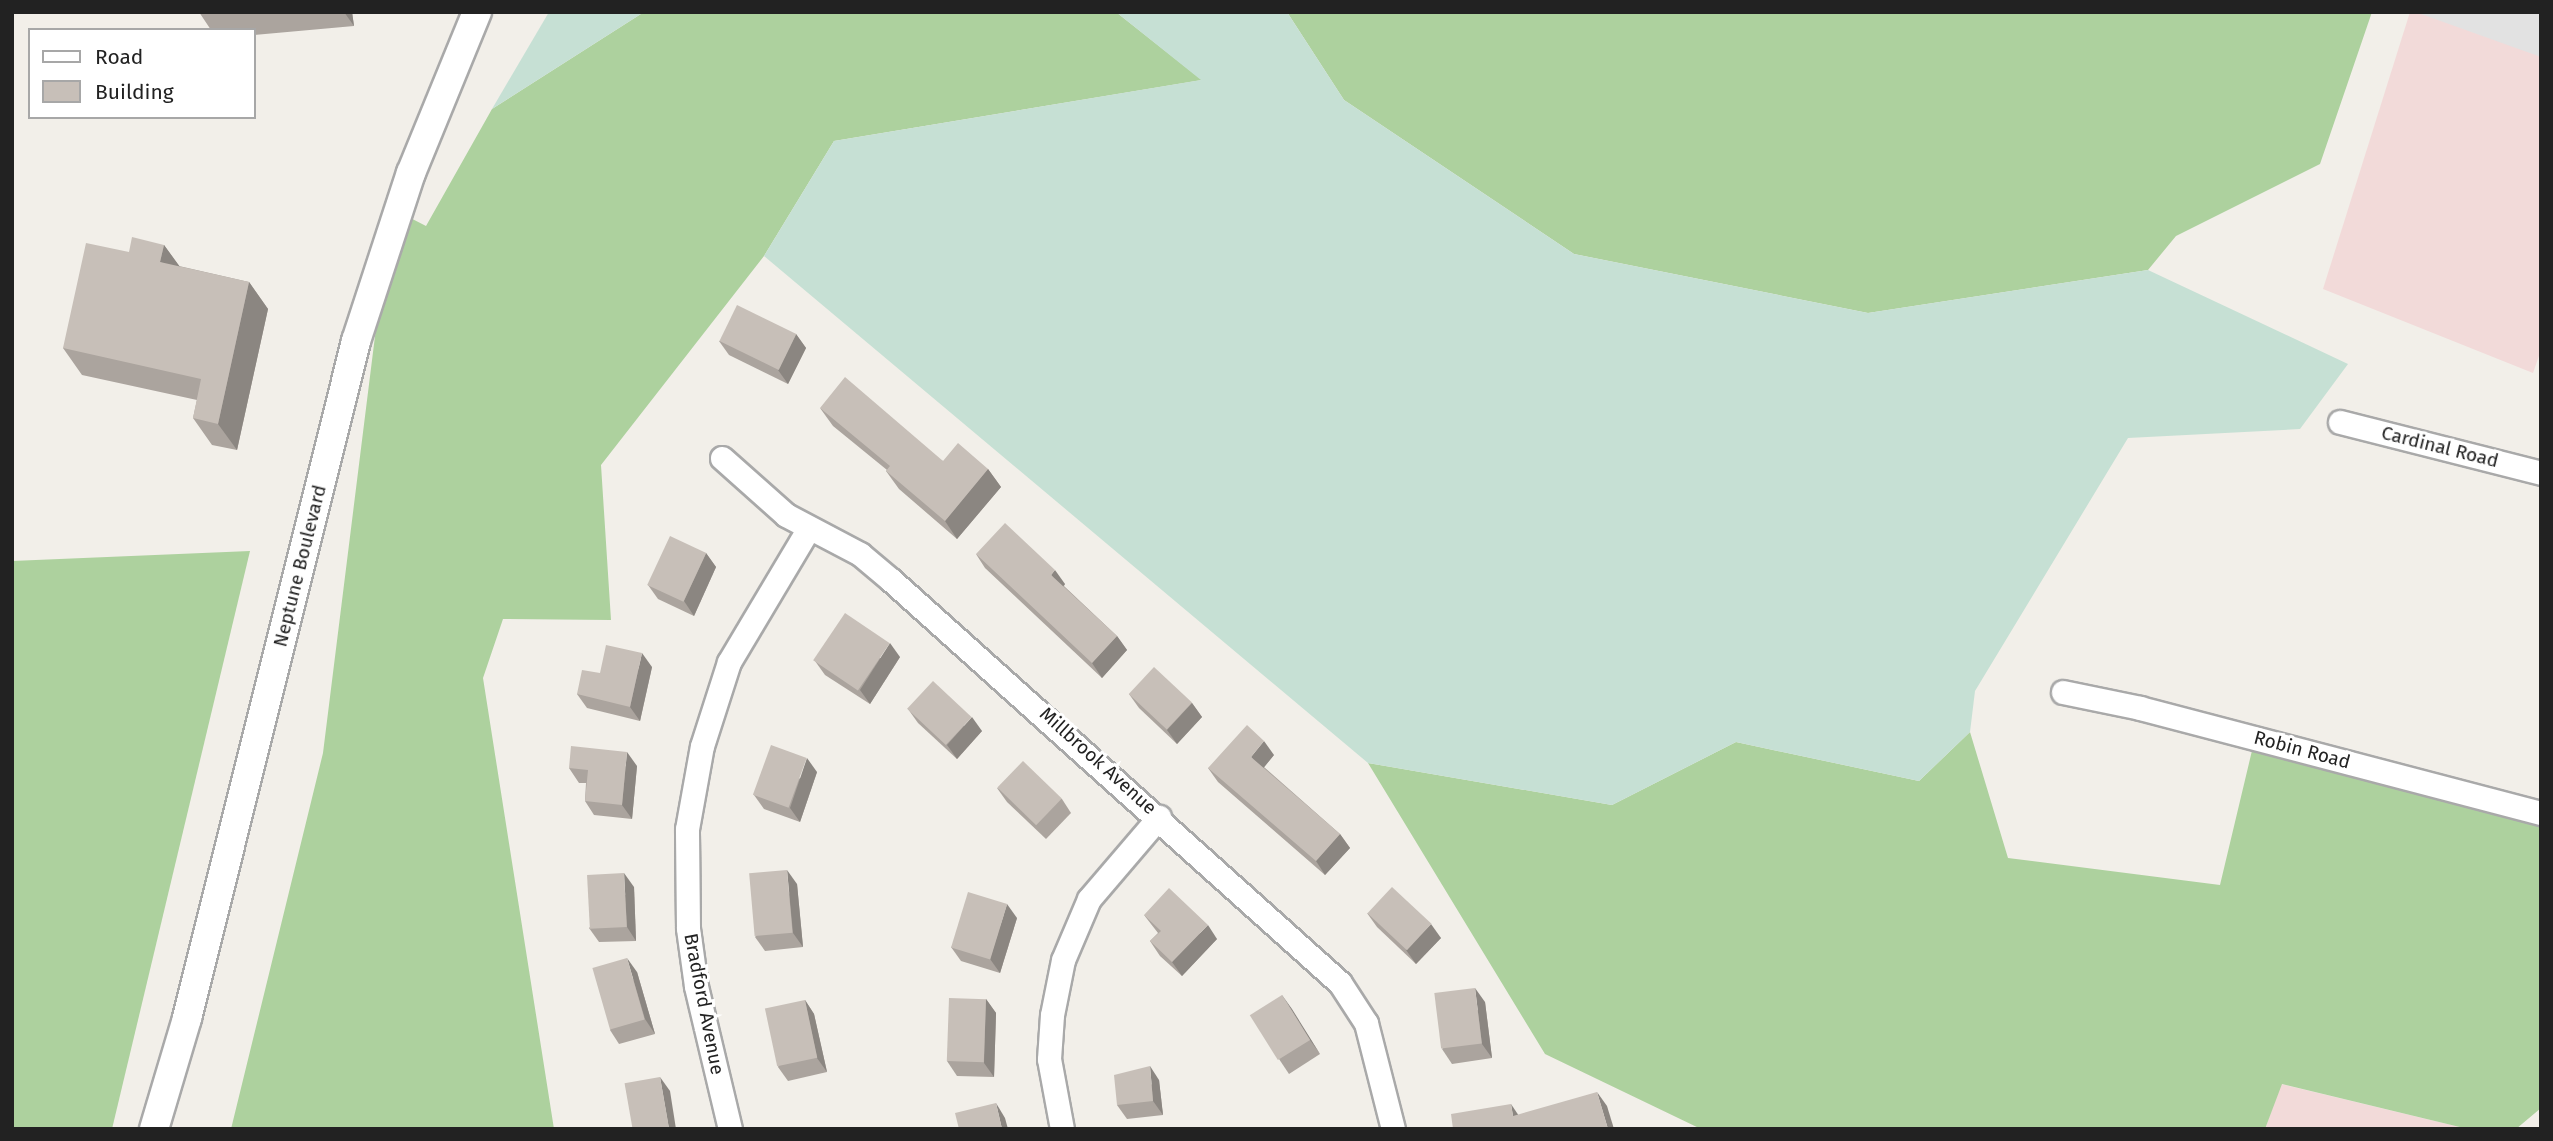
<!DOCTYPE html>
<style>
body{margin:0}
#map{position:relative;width:2553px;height:1141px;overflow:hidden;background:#f2efe9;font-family:"Fira Sans",sans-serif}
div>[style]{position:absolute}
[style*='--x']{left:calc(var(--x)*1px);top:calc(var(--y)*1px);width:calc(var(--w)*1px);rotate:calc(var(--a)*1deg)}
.commercial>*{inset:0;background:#f2dad9}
.forest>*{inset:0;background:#add19e}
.wetland>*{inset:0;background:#c6e0d4}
.parking>*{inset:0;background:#e2e2e2}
.roads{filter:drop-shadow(2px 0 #a9a9a9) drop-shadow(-2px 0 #a9a9a9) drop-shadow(0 2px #a9a9a9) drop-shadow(0 -2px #a9a9a9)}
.minor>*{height:23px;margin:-11.5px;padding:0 11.5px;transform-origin:11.5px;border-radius:11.5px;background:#fff}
.tertiary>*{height:28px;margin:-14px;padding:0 14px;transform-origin:14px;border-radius:14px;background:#fff}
.wall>*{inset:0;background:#aba49e}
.shaded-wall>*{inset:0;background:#8b8681}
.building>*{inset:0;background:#c7bfb8;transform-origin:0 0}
span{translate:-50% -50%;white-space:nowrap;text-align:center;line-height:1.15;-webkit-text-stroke:6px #fff;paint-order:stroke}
.street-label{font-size:19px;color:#222}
.frame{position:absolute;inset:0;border:14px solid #222;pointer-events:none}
.legend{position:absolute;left:28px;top:28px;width:228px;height:91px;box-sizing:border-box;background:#fff;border:2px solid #a7a7a7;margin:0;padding:9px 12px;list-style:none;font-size:21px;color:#222}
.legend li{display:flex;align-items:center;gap:14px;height:35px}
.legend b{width:35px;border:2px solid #a7a7a7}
</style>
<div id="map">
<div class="commercial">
<i style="clip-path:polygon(2410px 12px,2541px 12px,2541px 350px,2533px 373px,2323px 289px)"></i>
<i style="clip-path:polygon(2281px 1084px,2468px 1129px,2265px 1129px)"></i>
</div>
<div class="forest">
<i style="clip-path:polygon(644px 12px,1116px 12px,1202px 80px,834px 141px,764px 256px,601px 465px,611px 620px,503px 619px,483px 678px,554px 1129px,231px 1129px,323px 753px,391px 208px,426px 226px,492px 109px)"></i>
<i style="clip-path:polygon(1287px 12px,2372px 12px,2320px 164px,2176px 236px,2148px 270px,1868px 313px,1574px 254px,1344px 100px)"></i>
<i style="clip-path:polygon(250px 551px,112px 1129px,12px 1129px,12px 561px)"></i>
<i style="clip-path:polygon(1970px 732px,2008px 858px,2220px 885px,2255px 738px,2541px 805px,2541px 1108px,2516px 1129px,2468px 1129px,2282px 1084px,2265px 1129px,1701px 1129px,1545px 1054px,1368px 763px,1612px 805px,1736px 742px,1919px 781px)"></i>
</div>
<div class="wetland">
<i style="clip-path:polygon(549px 12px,644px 12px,492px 109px)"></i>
<i style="clip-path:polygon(1116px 12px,1287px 12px,1344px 100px,1574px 254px,1868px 313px,2148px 270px,2348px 364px,2300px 429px,2128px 438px,1975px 691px,1970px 732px,1919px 781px,1736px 742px,1612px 805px,1368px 763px,764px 256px,834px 141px,1201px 80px)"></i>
</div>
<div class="parking">
<i style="clip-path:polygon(2541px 12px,2541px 57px,2421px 14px,2422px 12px)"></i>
</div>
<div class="roads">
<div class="minor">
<i style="--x:2340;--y:422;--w:207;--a:14.2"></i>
<i style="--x:722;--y:458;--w:86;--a:41.7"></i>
<i style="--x:786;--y:515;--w:84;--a:27.8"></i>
<i style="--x:860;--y:554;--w:40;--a:40"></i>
<i style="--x:891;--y:580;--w:603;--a:41.91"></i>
<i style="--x:1340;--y:983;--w:48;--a:57"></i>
<i style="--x:1366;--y:1023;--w:109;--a:75.7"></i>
<i style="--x:2063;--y:692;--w:79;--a:11.7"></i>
<i style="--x:2140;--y:708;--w:415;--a:14.7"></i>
<i style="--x:730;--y:1129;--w:147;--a:-103.4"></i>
<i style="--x:696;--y:986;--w:59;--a:-97.9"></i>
<i style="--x:688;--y:928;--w:99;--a:-90.6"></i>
<i style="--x:687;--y:829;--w:84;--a:-79.8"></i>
<i style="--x:702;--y:746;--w:88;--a:-72.2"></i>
<i style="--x:729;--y:662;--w:156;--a:-59.2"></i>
<i style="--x:1062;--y:1129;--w:71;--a:-100.5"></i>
<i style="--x:1049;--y:1059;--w:44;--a:-86.1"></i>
<i style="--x:1052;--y:1015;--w:56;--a:-78.7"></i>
<i style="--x:1063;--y:960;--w:66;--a:-66.9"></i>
<i style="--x:1089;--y:899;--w:108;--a:-49.5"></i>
</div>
<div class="tertiary">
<i style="--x:154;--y:1129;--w:116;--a:-73.4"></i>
<i style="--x:187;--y:1018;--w:698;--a:-75.98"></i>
<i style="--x:356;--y:341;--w:177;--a:-71.9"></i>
<i style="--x:411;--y:173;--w:174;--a:-67.7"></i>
</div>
</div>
<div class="wall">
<i style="clip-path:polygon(199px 12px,352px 12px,354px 26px,254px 35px,254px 30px,211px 30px)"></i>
<i style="clip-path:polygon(164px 245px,179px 266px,249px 282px,268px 309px,237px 450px,212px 445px,193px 418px,197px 400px,82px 375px,63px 348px,129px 252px)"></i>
<i style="clip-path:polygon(796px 334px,806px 348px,788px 384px,729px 355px,719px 341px)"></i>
<i style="clip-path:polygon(820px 408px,943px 461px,988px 469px,1001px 487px,957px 539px,899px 489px,886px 471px,887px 470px,833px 426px)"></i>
<i style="clip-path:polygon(706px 553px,716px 567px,694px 616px,658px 599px,648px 585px)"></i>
<i style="clip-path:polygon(976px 554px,1065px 584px,1064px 586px,1117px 636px,1127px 650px,1102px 678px,985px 568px)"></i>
<i style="clip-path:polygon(900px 657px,870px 704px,825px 675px,815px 661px)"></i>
<i style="clip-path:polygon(652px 667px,640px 721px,587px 708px,577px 694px,600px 673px)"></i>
<i style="clip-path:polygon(1129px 694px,1192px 703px,1202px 717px,1177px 744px,1139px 708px)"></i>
<i style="clip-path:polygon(908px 709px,982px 731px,957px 759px,918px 723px)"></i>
<i style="clip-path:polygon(1274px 755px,1264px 767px,1340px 834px,1350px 848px,1325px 875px,1218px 782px,1208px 768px)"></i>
<i style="clip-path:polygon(637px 766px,632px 819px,594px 815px,585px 801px,586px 783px,579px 783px,569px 768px)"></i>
<i style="clip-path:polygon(817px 772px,800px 822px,764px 809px,754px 795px)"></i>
<i style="clip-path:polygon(997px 788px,1062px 799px,1071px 813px,1046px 839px,1007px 802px)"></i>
<i style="clip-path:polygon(797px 884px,803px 947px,765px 951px,755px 937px)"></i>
<i style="clip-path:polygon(634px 887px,636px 941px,599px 942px,589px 928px)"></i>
<i style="clip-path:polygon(1367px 913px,1441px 938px,1416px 964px,1377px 927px)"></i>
<i style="clip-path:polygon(1144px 915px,1217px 939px,1182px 976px,1160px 956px,1150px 941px,1158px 933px)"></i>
<i style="clip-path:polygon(1017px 918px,1000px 973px,961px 961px,951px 947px)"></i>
<i style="clip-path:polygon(637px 972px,655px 1034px,619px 1044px,610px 1030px)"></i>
<i style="clip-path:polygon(1282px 995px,1320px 1054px,1289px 1074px,1279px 1059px)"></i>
<i style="clip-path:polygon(986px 999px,996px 1013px,994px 1077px,957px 1076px,947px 1061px)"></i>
<i style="clip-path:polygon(805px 1000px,814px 1014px,827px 1072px,788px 1081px,778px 1067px)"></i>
<i style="clip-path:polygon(1485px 1002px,1492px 1058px,1452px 1064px,1442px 1049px)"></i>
<i style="clip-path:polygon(1159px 1080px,1163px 1115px,1127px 1119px,1117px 1105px)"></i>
</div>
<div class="shaded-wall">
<i style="clip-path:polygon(344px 12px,352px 12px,354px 26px)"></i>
<i style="clip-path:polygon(164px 245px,183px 271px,160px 262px)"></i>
<i style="clip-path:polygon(249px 282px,268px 309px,237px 450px,218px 424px)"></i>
<i style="clip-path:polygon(796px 334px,806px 348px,788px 384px,778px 370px)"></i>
<i style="clip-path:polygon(988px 469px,1001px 487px,957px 539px,945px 521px)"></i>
<i style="clip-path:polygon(706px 553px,716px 567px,694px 616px,684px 601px)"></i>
<i style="clip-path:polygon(1055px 570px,1065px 584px,1061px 589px,1051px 575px)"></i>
<i style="clip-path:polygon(1117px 636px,1127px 650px,1102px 678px,1092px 663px)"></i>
<i style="clip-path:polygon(890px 643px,900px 657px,870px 704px,860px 690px)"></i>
<i style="clip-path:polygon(642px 653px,652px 667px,640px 721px,630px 707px)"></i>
<i style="clip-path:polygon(1192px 703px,1202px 717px,1177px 744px,1167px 730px)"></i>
<i style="clip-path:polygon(972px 717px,982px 731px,957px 759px,947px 745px)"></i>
<i style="clip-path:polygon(1264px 741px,1274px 755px,1261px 771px,1251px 757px)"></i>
<i style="clip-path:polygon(627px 752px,637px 766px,632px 819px,622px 805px)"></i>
<i style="clip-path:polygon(807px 758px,817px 772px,800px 822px,790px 808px)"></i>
<i style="clip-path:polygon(1340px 834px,1350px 848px,1325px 875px,1316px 861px)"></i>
<i style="clip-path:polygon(787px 870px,797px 884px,803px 947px,793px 933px)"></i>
<i style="clip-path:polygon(624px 873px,634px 887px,636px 941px,627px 927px)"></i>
<i style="clip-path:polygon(1007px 904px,1017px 918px,1000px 973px,990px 959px)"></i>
<i style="clip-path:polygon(1431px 924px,1441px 938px,1416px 964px,1406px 950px)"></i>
<i style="clip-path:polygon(1208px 925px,1217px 939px,1182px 976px,1172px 962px)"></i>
<i style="clip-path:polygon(627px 958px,637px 972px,655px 1034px,645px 1019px)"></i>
<i style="clip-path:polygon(1475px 988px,1485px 1002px,1492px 1058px,1482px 1044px)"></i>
<i style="clip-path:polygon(1282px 995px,1292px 1009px,1320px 1054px,1310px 1040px)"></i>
<i style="clip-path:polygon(986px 999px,996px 1013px,994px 1077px,984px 1063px)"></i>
<i style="clip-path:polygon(805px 1000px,814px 1014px,827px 1072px,817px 1058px)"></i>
<i style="clip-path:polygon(1150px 1066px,1159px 1080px,1163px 1115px,1153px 1101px)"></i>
<i style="clip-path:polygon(660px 1077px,670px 1091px,676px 1129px,669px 1129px)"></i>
<i style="clip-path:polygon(1597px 1092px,1607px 1106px,1614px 1129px,1608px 1129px)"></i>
<i style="clip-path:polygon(996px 1103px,1005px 1118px,1008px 1129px,1002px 1129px)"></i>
<i style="clip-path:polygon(1511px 1104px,1521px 1119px,1513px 1116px)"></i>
</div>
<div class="building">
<i style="clip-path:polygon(132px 237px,164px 245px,160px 262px,249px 282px,218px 424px,193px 418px,201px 379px,63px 348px,86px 243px,129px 252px)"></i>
<i style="left:737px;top:305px;width:66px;height:40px;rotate:26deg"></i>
<i style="clip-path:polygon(845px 377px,943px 461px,958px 443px,988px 469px,945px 521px,886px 471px,890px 466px,820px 408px)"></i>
<i style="clip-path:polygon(1005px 523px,1055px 570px,1051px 575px,1117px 636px,1092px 663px,976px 554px)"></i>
<i style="left:670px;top:536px;width:40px;height:54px;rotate:25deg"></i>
<i style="left:845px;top:613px;width:54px;height:57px;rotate:34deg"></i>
<i style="clip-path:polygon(606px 645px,642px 653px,630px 707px,577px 694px,582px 670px,600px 673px)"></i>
<i style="left:1154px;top:667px;width:52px;height:37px;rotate:43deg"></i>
<i style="left:933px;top:681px;width:53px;height:38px;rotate:43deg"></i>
<i style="clip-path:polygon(1247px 725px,1264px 741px,1251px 757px,1340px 834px,1316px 861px,1208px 768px)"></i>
<i style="left:771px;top:745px;width:38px;height:53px;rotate:20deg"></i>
<i style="clip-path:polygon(571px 746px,627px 752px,622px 805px,585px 801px,588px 770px,569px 768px)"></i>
<i style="left:1023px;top:761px;width:54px;height:37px;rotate:44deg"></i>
<i style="left:787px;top:870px;width:63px;height:38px;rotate:85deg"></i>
<i style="left:624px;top:873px;width:54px;height:37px;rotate:87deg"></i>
<i style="left:1392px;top:887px;width:54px;height:36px;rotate:43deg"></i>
<i style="clip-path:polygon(1169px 888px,1208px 925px,1172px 962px,1150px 941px,1161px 931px,1144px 915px)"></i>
<i style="left:968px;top:892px;width:41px;height:58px;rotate:17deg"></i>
<i style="left:627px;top:958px;width:64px;height:36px;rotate:74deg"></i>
<i style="left:1475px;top:988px;width:56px;height:41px;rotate:83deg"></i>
<i style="left:1282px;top:995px;width:53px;height:38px;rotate:58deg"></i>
<i style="left:949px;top:998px;width:37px;height:63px;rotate:2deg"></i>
<i style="left:805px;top:1000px;width:59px;height:41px;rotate:78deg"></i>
<i style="clip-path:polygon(1150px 1066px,1153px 1101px,1117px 1105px,1114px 1075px)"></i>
<i style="left:660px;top:1077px;width:52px;height:36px;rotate:80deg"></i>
<i style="clip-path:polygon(1597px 1092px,1608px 1129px,1453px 1129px,1451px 1114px,1511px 1104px,1513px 1116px)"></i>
<i style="clip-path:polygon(996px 1103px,1002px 1129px,959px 1129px,955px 1113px)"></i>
</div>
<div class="street-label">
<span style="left:2440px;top:447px;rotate:14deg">Cardinal Road</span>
<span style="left:300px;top:566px;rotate:-76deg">Neptune Boulevard</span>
<span style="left:2302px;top:750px;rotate:15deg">Robin Road</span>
<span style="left:1098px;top:761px;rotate:42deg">Millbrook Avenue</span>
<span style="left:704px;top:1004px;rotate:79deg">Bradford Avenue</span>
</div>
<div class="frame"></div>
<ul class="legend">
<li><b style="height:9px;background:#fff"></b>Road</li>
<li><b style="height:19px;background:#c7bfb8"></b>Building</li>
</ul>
</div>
